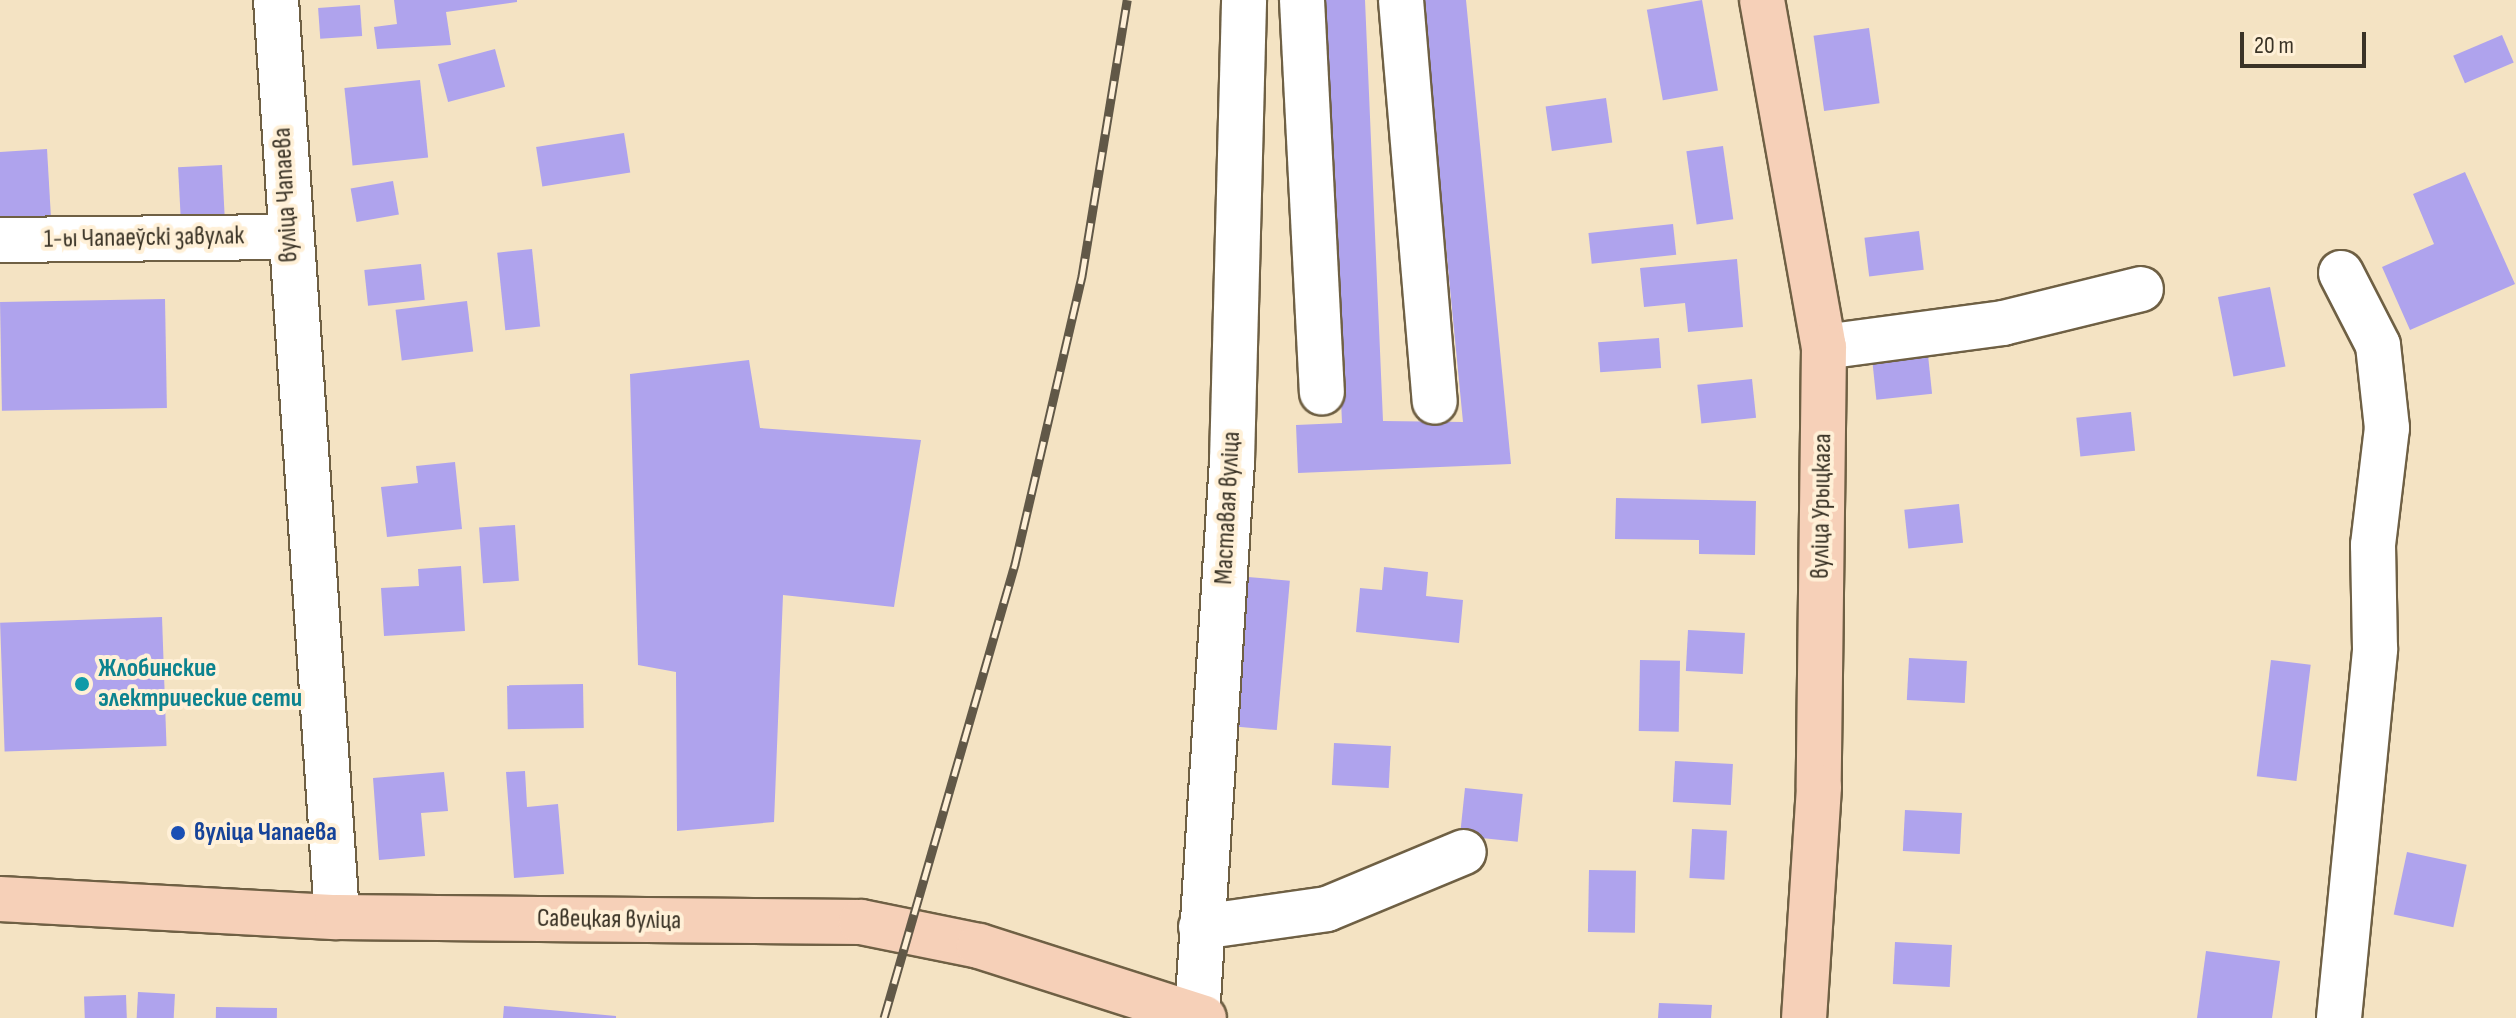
<!DOCTYPE html>
<meta charset="utf-8">
<style>
body{margin:0}
#map{position:relative;width:2516px;height:1018px;overflow:hidden;background:#f4e3c3;font-family:"Sofia Sans Condensed",sans-serif}
div>[style]{position:absolute}
[style*='--x']{left:calc(var(--x)*1px);top:calc(var(--y)*1px);width:calc(var(--w)*1px);rotate:calc(var(--a)*1deg)}
.building>*{inset:0;background:#afa3ed;transform-origin:0 0}
.roads{filter:drop-shadow(2px 0 #6f6044) drop-shadow(-2px 0 #6f6044) drop-shadow(0 2px #6f6044) drop-shadow(0 -2px #6f6044)}
.minor>*{height:44px;margin:-22px;padding:0 22px;transform-origin:22px;border-radius:22px;background:#fff}
.major>*{height:44px;margin:-22px;padding:0 22px;transform-origin:22px;border-radius:22px;background:#f6d0b8}
.rail>*{height:9px;margin-top:-4.5px;transform-origin:0;background:repeating-linear-gradient(90deg,#fff0d7 0 18px,#615847 0 36px);box-sizing:border-box;border-block:2px solid #615847}
.dots>*{width:22px;height:22px;translate:-50% -50%;box-sizing:border-box;border:4px solid #fff0d7;border-radius:50%}
span{translate:-50% -50%;white-space:nowrap;text-align:center;line-height:1.15;-webkit-text-stroke:8px #fff0d7;paint-order:stroke}
.street-label{font-size:26px;color:#3a3326}
.culture-label{font-size:26px;color:#0d838f;font-weight:700}
.left{translate:0 -50%;text-align:left}
.transit-label{font-size:26px;color:#164399;font-weight:700}
.scale{position:absolute;left:2240px;top:32px;width:126px;height:36px;box-sizing:border-box;border:4px solid #3a3326;border-top:0;padding-left:10px;font-size:24px;line-height:28px;white-space:nowrap;color:#3a3326;-webkit-text-stroke:6px #fff0d7;paint-order:stroke}
</style>
<div id="map">
<div class="building">
<i style="clip-path:polygon(394px 0,517px 0,517px 2px,446px 12px,451px 45px,377px 49px,374px 27px,397px 24px)"></i>
<i style="clip-path:polygon(1324px 0,1365px 0,1383px 421px,1463px 422px,1422px 0,1466px 0,1511px 464px,1298px 473px,1296px 425px,1342px 423px)"></i>
<i style="left:1702px;top:0;width:92px;height:56px;rotate:80deg"></i>
<i style="left:360px;top:5px;width:31px;height:42px;rotate:86deg"></i>
<i style="left:1869px;top:28px;width:76px;height:56px;rotate:82deg"></i>
<i style="left:2502px;top:35px;width:30px;height:53px;rotate:67deg"></i>
<i style="left:495px;top:49px;width:39px;height:59px;rotate:75deg"></i>
<i style="left:420px;top:80px;width:78px;height:76px;rotate:84deg"></i>
<i style="left:1606px;top:98px;width:45px;height:61px;rotate:82deg"></i>
<i style="left:624px;top:133px;width:40px;height:89px;rotate:81deg"></i>
<i style="left:1723px;top:146px;width:74px;height:37px;rotate:82deg"></i>
<i style="clip-path:polygon(47px 149px,51px 218px,0 234px,0 152px)"></i>
<i style="left:222px;top:165px;width:57px;height:44px;rotate:87deg"></i>
<i style="clip-path:polygon(2465px 172px,2515px 284px,2410px 330px,2382px 267px,2434px 244px,2413px 194px)"></i>
<i style="left:393px;top:181px;width:34px;height:43px;rotate:80deg"></i>
<i style="left:1673px;top:224px;width:31px;height:85px;rotate:84deg"></i>
<i style="left:1919px;top:231px;width:39px;height:55px;rotate:83deg"></i>
<i style="left:532px;top:249px;width:78px;height:35px;rotate:84deg"></i>
<i style="clip-path:polygon(1737px 259px,1743px 327px,1688px 332px,1685px 303px,1644px 307px,1640px 268px)"></i>
<i style="left:421px;top:264px;width:36px;height:57px;rotate:84deg"></i>
<i style="left:2270px;top:287px;width:81px;height:53px;rotate:79deg"></i>
<i style="left:165px;top:299px;width:109px;height:165px;rotate:89deg"></i>
<i style="left:467px;top:301px;width:51px;height:72px;rotate:83deg"></i>
<i style="left:1659px;top:338px;width:30px;height:61px;rotate:86deg"></i>
<i style="left:1928px;top:355px;width:39px;height:56px;rotate:84deg"></i>
<i style="clip-path:polygon(749px 360px,760px 428px,921px 440px,894px 607px,783px 595px,774px 822px,677px 831px,676px 672px,638px 665px,630px 374px)"></i>
<i style="left:1752px;top:379px;width:39px;height:55px;rotate:84deg"></i>
<i style="left:2131px;top:412px;width:39px;height:55px;rotate:84deg"></i>
<i style="clip-path:polygon(455px 462px,462px 529px,387px 537px,381px 487px,418px 483px,416px 466px)"></i>
<i style="clip-path:polygon(1616px 498px,1756px 501px,1755px 555px,1699px 554px,1699px 540px,1615px 539px)"></i>
<i style="left:1959px;top:504px;width:39px;height:55px;rotate:84deg"></i>
<i style="left:515px;top:525px;width:56px;height:36px;rotate:86deg"></i>
<i style="clip-path:polygon(461px 566px,465px 631px,384px 636px,381px 588px,419px 586px,418px 569px)"></i>
<i style="clip-path:polygon(1384px 567px,1428px 572px,1426px 596px,1463px 600px,1459px 643px,1356px 632px,1360px 588px,1382px 590px)"></i>
<i style="left:1248px;top:577px;width:42px;height:150px;rotate:5deg"></i>
<i style="left:162px;top:617px;width:129px;height:162px;rotate:88deg"></i>
<i style="left:1688px;top:630px;width:57px;height:41px;rotate:3deg"></i>
<i style="left:1909px;top:658px;width:58px;height:42px;rotate:3deg"></i>
<i style="left:1640px;top:660px;width:40px;height:71px;rotate:1deg"></i>
<i style="left:2271px;top:660px;width:40px;height:117px;rotate:7deg"></i>
<i style="left:583px;top:684px;width:44px;height:76px;rotate:89deg"></i>
<i style="left:1334px;top:743px;width:57px;height:42px;rotate:3deg"></i>
<i style="left:1675px;top:761px;width:58px;height:41px;rotate:3deg"></i>
<i style="clip-path:polygon(525px 771px,527px 807px,558px 804px,564px 874px,514px 878px,506px 772px)"></i>
<i style="clip-path:polygon(444px 772px,448px 811px,421px 813px,425px 856px,379px 860px,373px 778px)"></i>
<i style="left:1465px;top:788px;width:58px;height:48px;rotate:6deg"></i>
<i style="left:1905px;top:810px;width:57px;height:41px;rotate:3deg"></i>
<i style="left:1692px;top:829px;width:35px;height:49px;rotate:3deg"></i>
<i style="left:2407px;top:852px;width:61px;height:64px;rotate:12deg"></i>
<i style="left:1589px;top:870px;width:47px;height:62px;rotate:1deg"></i>
<i style="left:1895px;top:942px;width:57px;height:42px;rotate:3deg"></i>
<i style="clip-path:polygon(2206px 951px,2280px 961px,2272px 1018px,2197px 1018px)"></i>
<i style="left:138px;top:992px;width:37px;height:26px;rotate:3deg"></i>
<i style="left:126px;top:995px;width:23px;height:42px;rotate:88deg"></i>
<i style="clip-path:polygon(1659px 1003px,1712px 1005px,1711px 1018px,1658px 1018px)"></i>
<i style="clip-path:polygon(504px 1006px,616px 1016px,616px 1018px,503px 1018px)"></i>
<i style="left:216px;top:1007px;width:61px;height:11px;rotate:1deg"></i>
</div>
<div class="roads">
<div class="minor">
<i style="--x:276;--y:0;--w:919;--a:86.19"></i>
<i style="--x:1302;--y:0;--w:393;--a:87.1"></i>
<i style="--x:1401;--y:0;--w:403;--a:85.2"></i>
<i style="--x:0;--y:240;--w:288;--a:-0.6"></i>
<i style="--x:1824;--y:347;--w:181;--a:-7.6"></i>
<i style="--x:2003;--y:323;--w:142;--a:-13.8"></i>
<i style="--x:1201;--y:927;--w:127;--a:-8.1"></i>
<i style="--x:1327;--y:909;--w:148;--a:-22.6"></i>
<i style="--x:1197;--y:1016;--w:556;--a:-86.39"></i>
<i style="--x:1232;--y:461;--w:461;--a:-88.5"></i>
<i style="--x:2339;--y:1018;--w:371;--a:-84.4"></i>
<i style="--x:2375;--y:649;--w:104;--a:-91.1"></i>
<i style="--x:2373;--y:545;--w:118;--a:-83.2"></i>
<i style="--x:2387;--y:428;--w:83;--a:-96.2"></i>
<i style="--x:2378;--y:345;--w:81;--a:-117.2"></i>
</div>
<div class="major">
<i style="--x:1762;--y:0;--w:352;--a:79.9"></i>
<i style="--x:1824;--y:347;--w:440;--a:90.7"></i>
<i style="--x:1819;--y:787;--w:231;--a:93.7"></i>
<i style="--x:0;--y:899;--w:337;--a:3.1"></i>
<i style="--x:337;--y:917;--w:524;--a:0.55"></i>
<i style="--x:861;--y:922;--w:120;--a:11.5"></i>
<i style="--x:979;--y:946;--w:236;--a:17.7"></i>
</div>
</div>
<div class="rail">
<i style="--x:884;--y:1018;--w:473;--a:-73.9"></i>
<i style="--x:1015;--y:564;--w:296;--a:-76.9"></i>
<i style="--x:1082;--y:276;--w:280;--a:-80.7"></i>
</div>
<div class="dots">
<i style="left:82px;top:684px;background:#0f9aa8"></i>
<i style="left:178px;top:833px;background:#1a4fb4"></i>
</div>
<div class="street-label">
<span style="left:286px;top:195px;rotate:-93deg">вуліца Чапаева</span>
<span style="left:144px;top:238px;rotate:-1deg">1-ы Чапаеўскі завулак</span>
<span style="left:1822px;top:506px;rotate:-89deg">вуліца Урыцкага</span>
<span style="left:1228px;top:508px;rotate:-87deg">Маставая вуліца</span>
<span style="left:609px;top:920px;rotate:1deg">Савецкая вуліца</span>
</div>
<div class="culture-label">
<span class="left" style="left:98px;top:684px">Жлобинские<br>электрические сети</span>
</div>
<div class="transit-label">
<span class="left" style="left:194px;top:833px">вуліца Чапаева</span>
</div>
<div class="scale">20 m</div>
</div>
